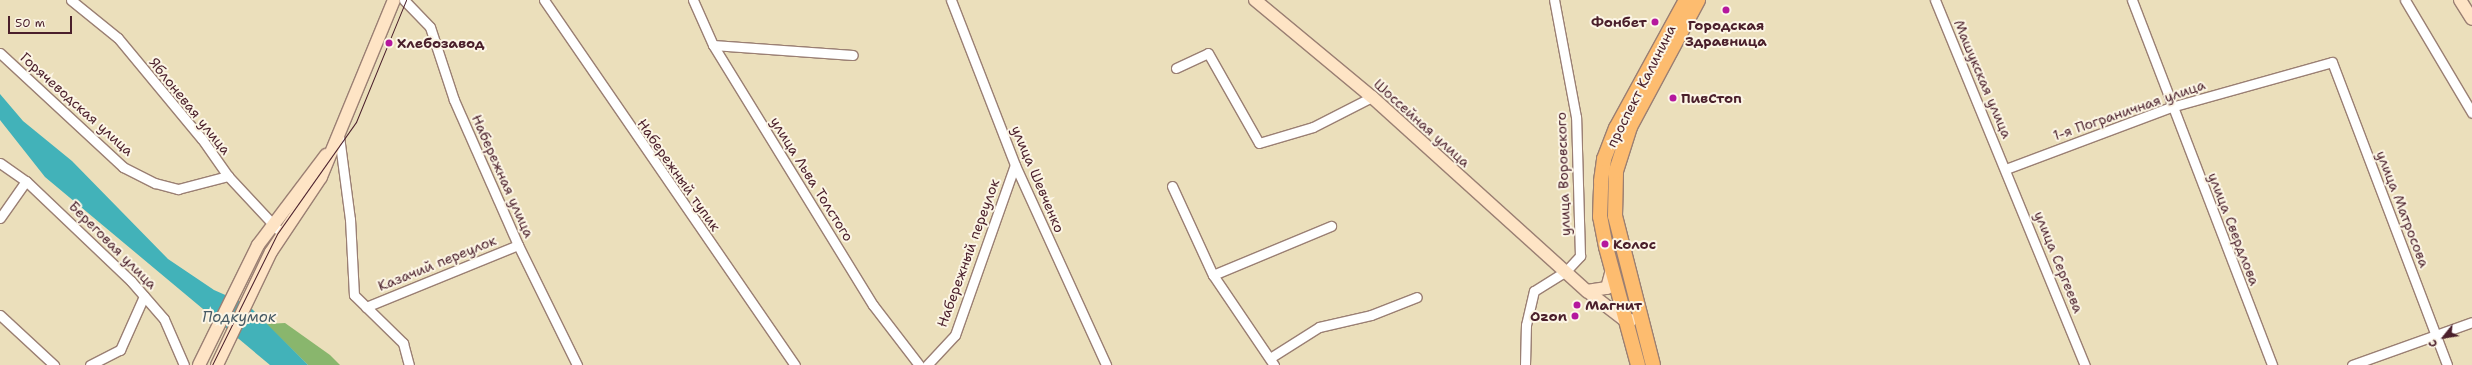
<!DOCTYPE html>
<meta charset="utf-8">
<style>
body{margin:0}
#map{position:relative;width:2472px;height:365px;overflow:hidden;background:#ebdfbb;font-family:"Shantell Sans",sans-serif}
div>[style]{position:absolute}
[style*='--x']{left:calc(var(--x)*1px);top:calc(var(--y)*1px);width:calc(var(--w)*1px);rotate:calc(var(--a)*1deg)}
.forest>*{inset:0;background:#89b66d}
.water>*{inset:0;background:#42b2b9}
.roads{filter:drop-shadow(1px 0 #9a7f73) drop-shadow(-1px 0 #9a7f73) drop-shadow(0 1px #9a7f73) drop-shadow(0 -1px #9a7f73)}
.street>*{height:9px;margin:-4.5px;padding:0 4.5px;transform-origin:4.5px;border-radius:4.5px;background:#fff}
.secondary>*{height:12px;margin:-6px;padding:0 6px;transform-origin:6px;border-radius:6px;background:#fee4c5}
.primary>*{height:14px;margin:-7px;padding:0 7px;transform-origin:7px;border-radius:7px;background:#fdbc6f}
.tram>*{height:1px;margin:-0.5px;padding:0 0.5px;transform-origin:0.5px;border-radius:0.5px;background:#4a1f2b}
.dots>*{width:11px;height:11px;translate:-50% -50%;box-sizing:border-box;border:2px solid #fcf5e5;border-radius:50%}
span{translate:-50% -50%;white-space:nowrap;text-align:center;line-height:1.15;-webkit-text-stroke:4px #fcf5e5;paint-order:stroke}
.poi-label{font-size:14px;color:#4a1f2b;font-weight:700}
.right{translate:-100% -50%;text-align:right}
.left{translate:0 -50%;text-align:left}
.street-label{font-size:14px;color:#4a1f2b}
.water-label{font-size:15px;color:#475a64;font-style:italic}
.north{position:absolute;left:2424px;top:317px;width:40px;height:40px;-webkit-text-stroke:3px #fcf5e5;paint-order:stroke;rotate:240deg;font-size:11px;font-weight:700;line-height:16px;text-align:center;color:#4a1f2b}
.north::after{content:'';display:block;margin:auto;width:14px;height:18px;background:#4a1f2b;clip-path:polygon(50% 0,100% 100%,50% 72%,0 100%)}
.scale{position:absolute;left:8px;top:16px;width:64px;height:18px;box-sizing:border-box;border:2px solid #4a1f2b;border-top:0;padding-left:5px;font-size:12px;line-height:14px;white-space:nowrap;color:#4a1f2b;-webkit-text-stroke:3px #fcf5e5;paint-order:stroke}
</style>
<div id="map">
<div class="forest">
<i style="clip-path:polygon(285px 323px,330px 355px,340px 365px,308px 365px,266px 324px)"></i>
</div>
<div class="water">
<i style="clip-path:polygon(0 94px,23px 121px,72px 161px,168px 259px,214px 290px,248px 305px,308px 365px,270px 365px,45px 177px,0 120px)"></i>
</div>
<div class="roads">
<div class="street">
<i style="--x:71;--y:0;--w:60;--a:39"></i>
<i style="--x:118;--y:38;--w:131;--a:50.3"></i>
<i style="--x:202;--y:139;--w:45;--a:54.9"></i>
<i style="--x:228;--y:176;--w:79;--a:47"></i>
<i style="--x:404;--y:0;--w:37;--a:46"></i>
<i style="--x:430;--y:27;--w:77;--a:71.8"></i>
<i style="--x:454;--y:100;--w:158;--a:66.2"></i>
<i style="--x:518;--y:245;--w:134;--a:63.8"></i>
<i style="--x:544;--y:0;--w:443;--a:55.5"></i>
<i style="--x:693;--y:0;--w:49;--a:66"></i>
<i style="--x:713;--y:45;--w:305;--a:58.4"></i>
<i style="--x:873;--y:305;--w:76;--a:52.5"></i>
<i style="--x:951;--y:0;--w:177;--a:68.8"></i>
<i style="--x:1015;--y:165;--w:220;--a:65.5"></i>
<i style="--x:1935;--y:0;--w:395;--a:67.7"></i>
<i style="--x:2132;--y:0;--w:391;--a:69"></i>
<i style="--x:2405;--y:0;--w:131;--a:59.3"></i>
<i style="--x:713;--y:45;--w:140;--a:4.1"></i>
<i style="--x:0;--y:53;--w:168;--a:42.8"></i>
<i style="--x:123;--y:167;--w:36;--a:27"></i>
<i style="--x:155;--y:183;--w:24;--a:15"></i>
<i style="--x:178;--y:189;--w:52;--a:-14.6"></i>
<i style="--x:1176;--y:68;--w:35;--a:-25"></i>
<i style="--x:1208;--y:53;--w:103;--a:60.5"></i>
<i style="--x:1259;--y:143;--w:56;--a:-16.5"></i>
<i style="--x:1313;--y:127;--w:66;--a:-27"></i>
<i style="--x:339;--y:136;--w:84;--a:82.5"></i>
<i style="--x:350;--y:219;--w:76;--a:87"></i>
<i style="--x:354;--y:295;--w:69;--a:44.4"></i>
<i style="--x:403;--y:343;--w:23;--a:75"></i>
<i style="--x:0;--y:163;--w:32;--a:35"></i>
<i style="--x:26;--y:181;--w:145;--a:43.6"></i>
<i style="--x:131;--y:281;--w:50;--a:49"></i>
<i style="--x:164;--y:319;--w:50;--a:66.5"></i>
<i style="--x:2006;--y:169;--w:176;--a:-20.6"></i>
<i style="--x:2171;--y:107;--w:167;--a:-15.6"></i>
<i style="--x:2332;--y:62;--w:324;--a:69.2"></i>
<i style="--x:1172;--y:186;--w:98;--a:65.3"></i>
<i style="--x:1213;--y:275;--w:109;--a:55.9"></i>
<i style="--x:0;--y:218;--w:45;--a:-54.9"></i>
<i style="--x:1213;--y:275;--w:128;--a:-22.6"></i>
<i style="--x:366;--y:307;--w:164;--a:-22.2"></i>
<i style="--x:0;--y:315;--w:74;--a:42.8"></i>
<i style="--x:1270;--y:358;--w:58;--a:-32.3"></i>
<i style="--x:1319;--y:327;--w:53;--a:-13"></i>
<i style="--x:1371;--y:315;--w:49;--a:-21.4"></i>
<i style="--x:90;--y:365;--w:34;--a:-27"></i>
<i style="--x:120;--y:350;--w:59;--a:-66"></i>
<i style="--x:927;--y:365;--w:41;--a:-47"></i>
<i style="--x:955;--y:335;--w:180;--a:-70.6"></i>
<i style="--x:1525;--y:365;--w:40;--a:-88.6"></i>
<i style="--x:1526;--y:325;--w:35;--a:-77"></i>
<i style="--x:1534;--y:291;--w:38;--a:-32"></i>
<i style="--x:1566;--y:271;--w:21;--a:-47"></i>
<i style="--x:1580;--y:256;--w:139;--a:-91.6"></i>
<i style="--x:1576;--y:117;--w:119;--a:-100.6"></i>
<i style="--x:2352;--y:365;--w:127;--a:-19.7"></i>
</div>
<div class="secondary">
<i style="--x:1255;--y:0;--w:152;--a:39.7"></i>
<i style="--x:1372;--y:97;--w:290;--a:42.1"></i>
<i style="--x:1587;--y:291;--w:49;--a:37.6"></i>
<i style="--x:1626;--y:321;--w:5;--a:-11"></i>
<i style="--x:2460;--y:0;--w:22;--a:58"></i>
<i style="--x:1587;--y:291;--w:20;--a:-9"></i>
<i style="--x:1607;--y:288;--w:20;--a:-75"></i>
<i style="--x:199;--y:365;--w:134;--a:-63.8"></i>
<i style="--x:258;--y:245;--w:113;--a:-52.9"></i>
<i style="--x:217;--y:365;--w:125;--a:-64.5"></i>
<i style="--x:271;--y:252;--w:90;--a:-56.3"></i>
<i style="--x:321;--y:177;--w:191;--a:-67.6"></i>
</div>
<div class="primary">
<i style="--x:1638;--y:365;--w:122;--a:-105.2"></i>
<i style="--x:1606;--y:247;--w:31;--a:-101"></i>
<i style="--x:1600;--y:217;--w:36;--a:-88"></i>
<i style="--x:1601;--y:181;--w:22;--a:-82"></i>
<i style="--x:1604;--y:159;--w:33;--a:-69"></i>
<i style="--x:1616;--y:128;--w:146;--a:-61.3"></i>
<i style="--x:1653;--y:365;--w:154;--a:-104.3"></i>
<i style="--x:1615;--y:216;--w:45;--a:-88.7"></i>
<i style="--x:1616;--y:171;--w:46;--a:-72.3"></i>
<i style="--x:1630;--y:127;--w:144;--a:-61.8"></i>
</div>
</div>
<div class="tram">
<i style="--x:212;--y:365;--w:146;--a:-63.6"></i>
<i style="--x:277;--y:234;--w:137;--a:-54.8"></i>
<i style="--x:356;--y:122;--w:132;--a:-67.7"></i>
</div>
<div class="dots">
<i style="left:1726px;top:10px;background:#b5179e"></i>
<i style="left:1655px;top:22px;background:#b5179e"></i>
<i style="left:389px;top:43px;background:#b5179e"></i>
<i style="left:1673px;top:98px;background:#b5179e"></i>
<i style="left:1605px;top:244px;background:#b5179e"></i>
<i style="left:1577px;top:305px;background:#b5179e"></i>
<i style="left:1575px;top:316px;background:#b5179e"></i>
</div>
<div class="poi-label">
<span class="right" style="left:1647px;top:22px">Фонбет</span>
<span style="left:1726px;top:33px">Городская<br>Здравница</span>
<span class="left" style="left:397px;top:43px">Хлебозавод</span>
<span class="left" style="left:1681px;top:98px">ПивСтоп</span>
<span class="left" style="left:1613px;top:244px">Колос</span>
<span class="left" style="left:1585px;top:305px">Магнит</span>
<span class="right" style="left:1567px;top:316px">Ozon</span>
</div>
<div class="street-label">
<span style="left:1983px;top:79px;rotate:67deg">Машукская улица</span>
<span style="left:1641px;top:86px;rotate:-63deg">проспект Калинина</span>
<span style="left:77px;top:104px;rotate:42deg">Горячеводская улица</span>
<span style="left:190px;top:106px;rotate:51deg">Яблоневая улица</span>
<span style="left:2129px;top:110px;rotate:-19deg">1-я Пограничная улица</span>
<span style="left:1422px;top:123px;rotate:42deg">Шоссейная улица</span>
<span style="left:1563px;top:174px;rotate:-92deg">улица Воровского</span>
<span style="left:679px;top:175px;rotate:55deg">Набережный тупик</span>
<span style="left:503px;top:176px;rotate:66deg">Набережная улица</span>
<span style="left:812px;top:179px;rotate:58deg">улица Льва Толстого</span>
<span style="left:1038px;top:179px;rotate:67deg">улица Шевченко</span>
<span style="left:2403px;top:209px;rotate:69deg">улица Матросова</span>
<span style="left:2234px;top:229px;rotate:69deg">улица Свердлова</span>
<span style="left:113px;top:245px;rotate:45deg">Береговая улица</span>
<span style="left:968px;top:253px;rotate:-70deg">Набережный переулок</span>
<span style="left:2059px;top:262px;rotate:68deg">улица Сергеева</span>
<span style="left:437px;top:263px;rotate:-22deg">Казачий переулок</span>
</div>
<div class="water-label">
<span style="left:239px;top:318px">Подкумок</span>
</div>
<div class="north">С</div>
<div class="scale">50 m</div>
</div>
